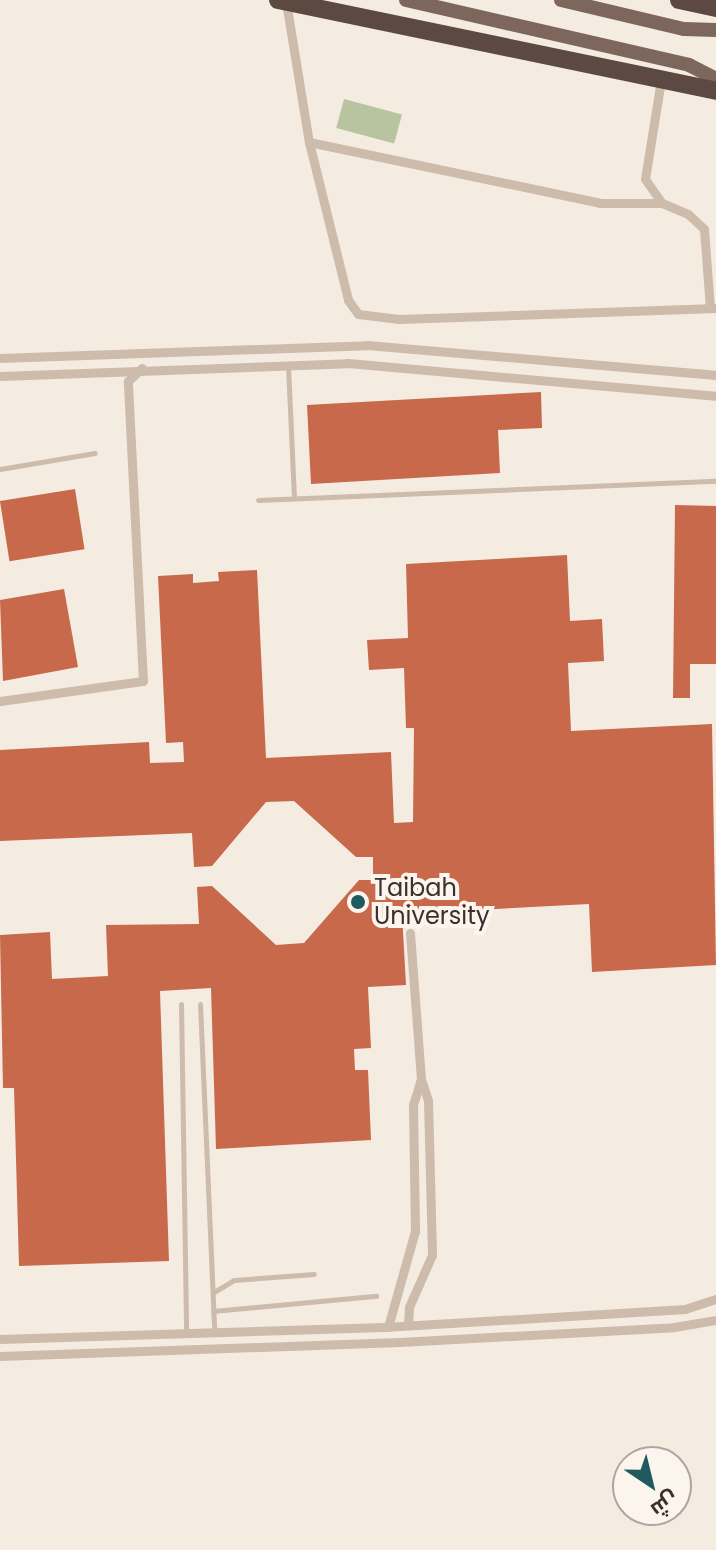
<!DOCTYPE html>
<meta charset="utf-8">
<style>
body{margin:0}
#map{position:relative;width:716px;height:1550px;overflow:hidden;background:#f4ebe1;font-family:Poppins,Cairo,sans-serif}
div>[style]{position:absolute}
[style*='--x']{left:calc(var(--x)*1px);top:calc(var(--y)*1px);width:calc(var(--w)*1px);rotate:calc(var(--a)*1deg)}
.green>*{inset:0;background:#b8c4a0;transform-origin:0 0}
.building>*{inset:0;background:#c8694b;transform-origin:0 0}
.service>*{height:5px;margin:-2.5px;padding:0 2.5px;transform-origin:2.5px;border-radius:2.5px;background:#cdbbac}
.minor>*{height:9px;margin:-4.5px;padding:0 4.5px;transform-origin:4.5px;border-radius:4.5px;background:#cdbbac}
.primary>*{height:14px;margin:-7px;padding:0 7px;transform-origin:7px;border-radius:7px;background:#7d675c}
.motorway>*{height:18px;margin:-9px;padding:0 9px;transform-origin:9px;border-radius:9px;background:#5c4a42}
.dots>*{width:22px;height:22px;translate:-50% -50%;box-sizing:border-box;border:4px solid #fbf5ee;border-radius:50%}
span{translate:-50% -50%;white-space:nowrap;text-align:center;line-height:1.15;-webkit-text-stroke:8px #fbf5ee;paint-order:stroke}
.poi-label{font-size:24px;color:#3b302b}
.left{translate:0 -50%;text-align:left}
.north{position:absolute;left:612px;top:1446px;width:80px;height:80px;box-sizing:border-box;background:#fbf5ee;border:2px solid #aea6a0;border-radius:50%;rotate:145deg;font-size:22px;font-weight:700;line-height:32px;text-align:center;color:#3b302b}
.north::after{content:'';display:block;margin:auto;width:28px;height:36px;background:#1f5a5e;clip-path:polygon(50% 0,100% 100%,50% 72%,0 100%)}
</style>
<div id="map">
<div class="green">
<i style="left:344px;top:99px;width:60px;height:30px;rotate:15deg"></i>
</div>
<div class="building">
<i style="clip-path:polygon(541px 392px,542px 428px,498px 430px,500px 473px,311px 484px,307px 405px)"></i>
<i style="left:75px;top:489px;width:61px;height:76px;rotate:81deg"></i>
<i style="clip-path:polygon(675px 505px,716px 506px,716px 664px,690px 664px,690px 698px,673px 698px)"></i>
<i style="clip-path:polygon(567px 555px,570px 621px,602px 619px,604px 661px,568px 663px,571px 731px,712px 724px,716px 965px,592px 972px,589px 904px,402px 914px,406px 985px,368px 987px,371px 1048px,354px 1049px,355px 1070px,368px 1070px,371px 1140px,216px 1149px,211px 988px,160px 991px,169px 1261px,19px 1266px,14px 1088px,3px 1088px,0 935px,50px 932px,52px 979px,108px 976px,106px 925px,199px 924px,197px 887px,212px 886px,276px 945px,304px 943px,359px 880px,373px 880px,373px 857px,356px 857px,294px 801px,266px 802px,212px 866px,194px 867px,192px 833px,0 841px,0 750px,149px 742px,150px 763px,184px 762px,183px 742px,166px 743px,158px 576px,193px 574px,193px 583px,219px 581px,218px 572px,257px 570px,266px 758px,391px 752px,394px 823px,413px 822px,414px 728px,406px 728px,404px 668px,369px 670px,367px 640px,408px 638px,406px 564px)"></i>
<i style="clip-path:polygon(64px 589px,78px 667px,3px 681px,0 600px)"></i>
</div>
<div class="service">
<i style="--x:288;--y:366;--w:132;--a:87.4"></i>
<i style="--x:0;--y:469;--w:96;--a:-9.6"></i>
<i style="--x:258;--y:500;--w:458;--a:-2.4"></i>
<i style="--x:181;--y:1004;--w:327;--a:89.1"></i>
<i style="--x:200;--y:1004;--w:327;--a:87.5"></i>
<i style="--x:214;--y:1292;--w:23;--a:-31"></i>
<i style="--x:234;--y:1280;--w:80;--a:-4.3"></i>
<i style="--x:213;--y:1311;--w:164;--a:-5.3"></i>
</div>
<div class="minor">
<i style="--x:286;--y:2;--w:142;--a:80.7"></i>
<i style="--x:309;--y:142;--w:163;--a:76.1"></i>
<i style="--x:348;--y:300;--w:17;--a:54"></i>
<i style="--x:358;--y:314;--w:41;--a:7"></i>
<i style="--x:399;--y:319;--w:317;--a:-2"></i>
<i style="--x:661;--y:80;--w:100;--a:99.2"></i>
<i style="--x:645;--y:179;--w:29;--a:55"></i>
<i style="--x:662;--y:203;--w:28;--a:23"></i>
<i style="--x:688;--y:214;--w:22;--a:43"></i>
<i style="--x:704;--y:229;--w:79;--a:85.7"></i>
<i style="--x:309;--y:142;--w:297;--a:11.8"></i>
<i style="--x:600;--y:203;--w:62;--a:0"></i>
<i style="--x:0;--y:358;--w:367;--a:-2"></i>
<i style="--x:367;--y:345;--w:350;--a:4.9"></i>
<i style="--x:0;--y:376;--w:348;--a:-2.1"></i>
<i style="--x:348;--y:363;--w:369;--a:5.1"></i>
<i style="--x:0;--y:701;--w:144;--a:-8"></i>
<i style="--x:143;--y:681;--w:300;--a:-92.9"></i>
<i style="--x:128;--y:381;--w:19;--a:-43"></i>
<i style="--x:410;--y:933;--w:146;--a:85.7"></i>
<i style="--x:388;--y:1327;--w:100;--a:-74.3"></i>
<i style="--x:415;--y:1231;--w:126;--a:-90.9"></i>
<i style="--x:413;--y:1105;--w:27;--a:-73"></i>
<i style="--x:421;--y:1079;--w:23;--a:72"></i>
<i style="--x:428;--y:1101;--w:154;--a:88.5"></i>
<i style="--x:432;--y:1255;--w:57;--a:113.9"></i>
<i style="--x:409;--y:1307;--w:18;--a:93"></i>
<i style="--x:0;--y:1339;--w:384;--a:-1.8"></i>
<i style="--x:384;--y:1327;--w:302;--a:-3.4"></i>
<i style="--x:685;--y:1309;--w:33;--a:-18"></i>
<i style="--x:0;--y:1356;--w:400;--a:-2"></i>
<i style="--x:400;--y:1342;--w:274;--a:-3.1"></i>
<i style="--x:674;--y:1327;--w:43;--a:-9.5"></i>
</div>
<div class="primary">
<i style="--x:406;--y:0;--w:290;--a:12.9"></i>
<i style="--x:689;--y:65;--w:30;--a:27"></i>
<i style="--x:561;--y:0;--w:126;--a:13.3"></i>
<i style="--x:684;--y:29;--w:32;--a:2"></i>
</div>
<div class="motorway">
<i style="--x:278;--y:0;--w:447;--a:11.7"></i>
<i style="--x:679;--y:0;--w:38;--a:12"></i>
</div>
<div class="dots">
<i style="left:358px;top:902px;background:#1f5a5e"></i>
</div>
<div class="poi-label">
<span class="left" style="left:374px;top:902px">Taibah<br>University</span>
</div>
<div class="north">ش</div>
</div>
